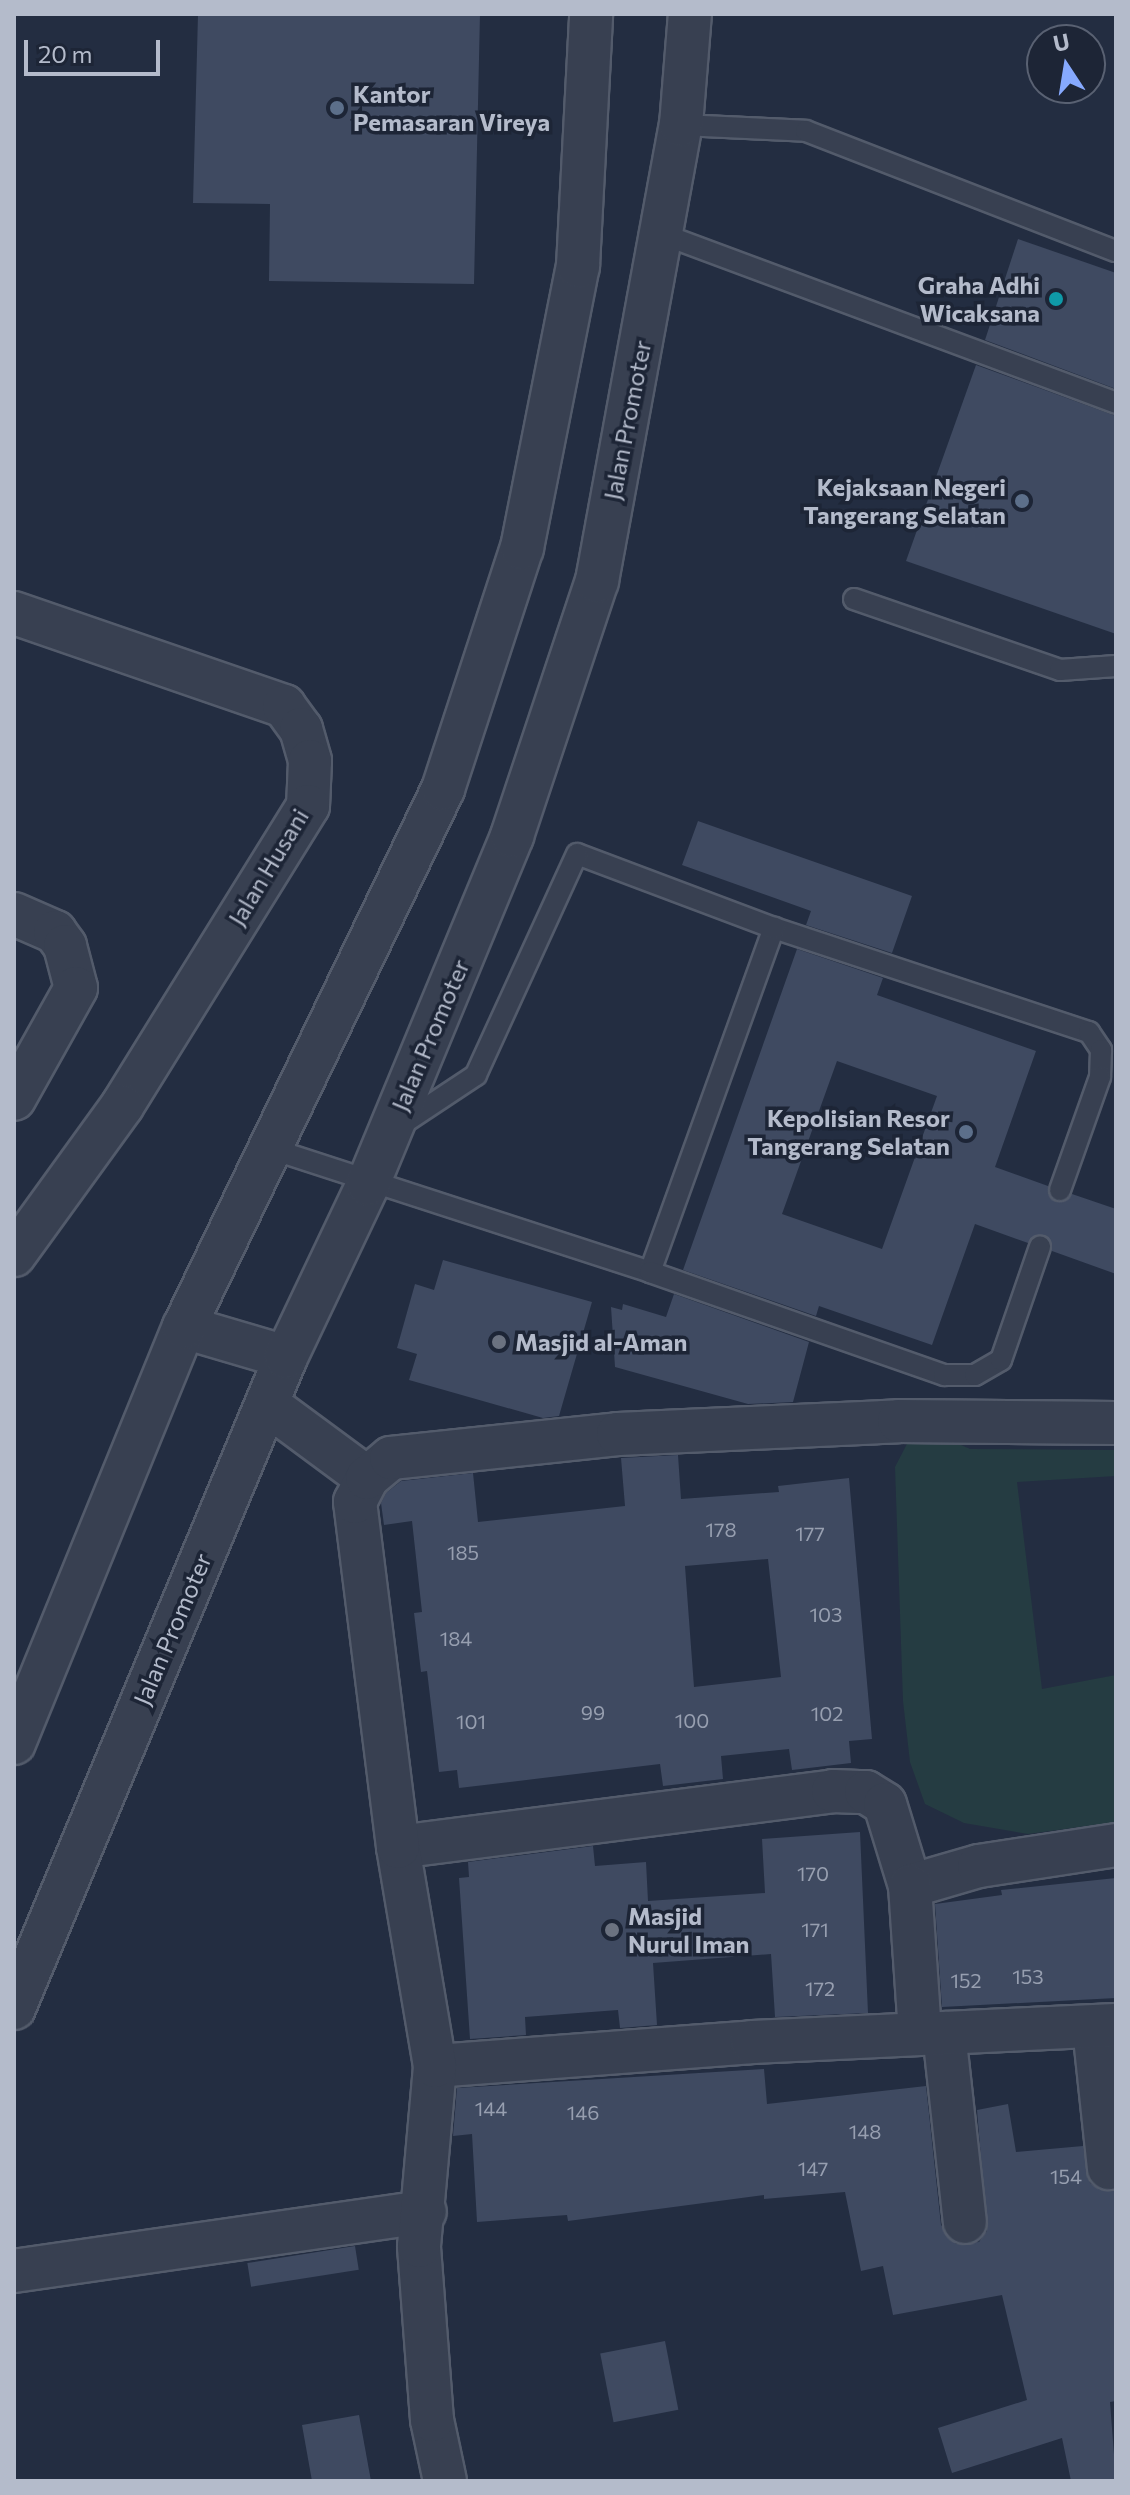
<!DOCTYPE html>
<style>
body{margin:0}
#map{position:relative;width:1130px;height:2495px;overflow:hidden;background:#232d41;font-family:Commissioner,sans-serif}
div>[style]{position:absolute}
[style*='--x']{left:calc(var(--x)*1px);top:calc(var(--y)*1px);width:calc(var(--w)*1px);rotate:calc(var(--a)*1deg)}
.green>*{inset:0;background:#253c42}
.building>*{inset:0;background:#3f4a61;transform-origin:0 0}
.roads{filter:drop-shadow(2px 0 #535b6b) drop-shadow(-2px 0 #535b6b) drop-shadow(0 2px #535b6b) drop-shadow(0 -2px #535b6b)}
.lane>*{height:20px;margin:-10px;padding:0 10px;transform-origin:10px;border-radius:10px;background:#384051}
.street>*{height:42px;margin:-21px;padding:0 21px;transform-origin:21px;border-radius:21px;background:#384051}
.dots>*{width:22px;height:22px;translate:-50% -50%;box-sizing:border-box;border:4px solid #1d2536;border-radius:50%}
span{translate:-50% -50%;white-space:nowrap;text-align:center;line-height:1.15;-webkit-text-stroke:7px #1d2536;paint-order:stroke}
.number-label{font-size:20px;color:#979fb0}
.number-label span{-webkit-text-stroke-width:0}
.poi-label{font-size:24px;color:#b4bbcb;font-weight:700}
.left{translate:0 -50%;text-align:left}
.right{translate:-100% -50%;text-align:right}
.street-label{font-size:24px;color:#b4bbcb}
.frame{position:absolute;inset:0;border:16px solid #b4bbcb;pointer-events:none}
.north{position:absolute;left:1026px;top:24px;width:80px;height:80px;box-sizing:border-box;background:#1d2536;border:2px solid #596172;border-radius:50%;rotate:348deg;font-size:22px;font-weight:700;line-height:32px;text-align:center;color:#b4bbcb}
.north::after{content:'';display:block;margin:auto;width:28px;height:36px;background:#86a9fe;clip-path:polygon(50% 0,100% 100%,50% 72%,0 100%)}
.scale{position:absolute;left:24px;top:40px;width:136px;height:36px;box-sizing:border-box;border:4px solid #b4bbcb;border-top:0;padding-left:10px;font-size:24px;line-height:28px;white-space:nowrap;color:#b4bbcb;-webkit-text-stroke:6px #1d2536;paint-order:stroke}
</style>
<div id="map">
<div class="green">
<i style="clip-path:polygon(948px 1439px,970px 1449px,1116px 1450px,1116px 1476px,1017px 1482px,1042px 1689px,1116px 1675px,1116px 1822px,1028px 1834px,964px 1823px,925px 1804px,910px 1762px,903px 1701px,895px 1467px,909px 1440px)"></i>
</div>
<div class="building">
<i style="clip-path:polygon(198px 14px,480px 14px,474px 284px,269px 281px,270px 204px,193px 203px)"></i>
<i style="clip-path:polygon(1018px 239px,1116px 273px,1116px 389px,985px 340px)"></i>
<i style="clip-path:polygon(976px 365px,1116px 416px,1116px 634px,906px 561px)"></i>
<i style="clip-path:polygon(698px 821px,912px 896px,892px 953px,806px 925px,811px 911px,682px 865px)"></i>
<i style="clip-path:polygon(evenodd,797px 949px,883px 978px,877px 995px,1036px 1051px,995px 1167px,1048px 1186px,1056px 1202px,1072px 1194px,1116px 1209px,1116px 1274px,1052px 1251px,1045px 1235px,1028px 1243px,975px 1224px,932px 1345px,819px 1306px,816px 1316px,683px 1270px,797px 949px,837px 1061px,937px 1096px,882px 1249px,782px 1214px,837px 1061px)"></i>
<i style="clip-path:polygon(443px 1260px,592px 1302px,559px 1416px,543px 1418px,409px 1380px,417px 1354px,397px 1348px,415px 1284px,434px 1290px)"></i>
<i style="clip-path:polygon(674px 1294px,809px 1342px,793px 1402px,748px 1404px,615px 1367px,611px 1307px,622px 1310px,623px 1304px,666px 1317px)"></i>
<i style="clip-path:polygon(evenodd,678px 1455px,681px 1499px,779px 1492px,778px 1486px,849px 1478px,872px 1739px,849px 1741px,851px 1763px,792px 1770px,789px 1749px,721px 1756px,723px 1779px,663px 1786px,660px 1764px,459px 1788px,457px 1770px,439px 1772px,427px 1671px,421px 1672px,414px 1613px,422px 1612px,412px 1521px,384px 1525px,381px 1503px,386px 1493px,401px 1481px,473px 1473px,478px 1522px,625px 1506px,621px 1458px,678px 1455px,768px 1559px,781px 1677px,694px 1687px,685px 1566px,768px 1559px)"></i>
<i style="clip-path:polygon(860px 1832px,868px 2013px,775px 2017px,771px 1954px,653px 1963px,657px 2025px,620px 2028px,618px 2010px,525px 2017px,526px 2035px,470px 2039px,459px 1878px,469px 1877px,468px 1862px,593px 1846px,595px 1866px,646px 1862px,648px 1901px,765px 1893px,762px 1839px)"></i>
<i style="clip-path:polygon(1116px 1878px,1116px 1998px,942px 2007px,935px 1904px,1002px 1895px,1001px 1890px)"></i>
<i style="clip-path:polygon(764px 2069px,767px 2104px,926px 2086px,941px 2225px,956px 2244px,979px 2242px,987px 2231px,977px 2110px,1008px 2104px,1016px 2152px,1083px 2146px,1090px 2183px,1100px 2190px,1116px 2190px,1116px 2401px,1110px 2402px,1116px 2481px,1071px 2481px,1062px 2438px,952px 2473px,938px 2428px,1027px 2400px,1002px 2295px,893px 2315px,883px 2266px,861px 2271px,845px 2192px,764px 2199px,764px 2195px,568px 2221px,567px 2215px,477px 2222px,472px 2134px,453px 2136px,457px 2088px)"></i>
<i style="left:355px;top:2246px;width:24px;height:109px;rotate:81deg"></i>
<i style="left:665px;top:2341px;width:70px;height:66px;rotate:79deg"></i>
<i style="clip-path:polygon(359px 2415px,371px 2481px,312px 2481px,302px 2425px)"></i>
</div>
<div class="roads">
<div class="lane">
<i style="--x:681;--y:125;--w:125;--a:2.7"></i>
<i style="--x:806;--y:131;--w:332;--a:21.2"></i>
<i style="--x:662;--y:234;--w:484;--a:20.4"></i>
<i style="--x:854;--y:599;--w:218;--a:19"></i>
<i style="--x:1060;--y:670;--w:56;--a:-4.1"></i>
<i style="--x:774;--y:928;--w:332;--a:18.3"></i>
<i style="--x:1089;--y:1032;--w:22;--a:56"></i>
<i style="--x:1101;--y:1050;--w:27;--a:92"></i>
<i style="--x:1100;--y:1077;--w:120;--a:109.5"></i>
<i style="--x:269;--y:1148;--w:401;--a:18"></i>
<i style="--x:650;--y:1272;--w:366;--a:-70.2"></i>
<i style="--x:774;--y:928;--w:210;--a:-159.4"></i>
<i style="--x:577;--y:854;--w:243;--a:114.6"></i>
<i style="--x:476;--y:1075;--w:92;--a:146.5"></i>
<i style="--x:650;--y:1272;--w:312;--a:19.3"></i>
<i style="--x:944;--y:1375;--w:31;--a:0"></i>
<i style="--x:975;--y:1375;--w:30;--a:-30"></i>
<i style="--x:1001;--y:1360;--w:120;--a:-71"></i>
</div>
<div class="street">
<i style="--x:14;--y:613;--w:286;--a:19"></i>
<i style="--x:284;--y:706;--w:29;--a:54"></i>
<i style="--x:301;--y:729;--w:33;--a:74"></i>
<i style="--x:310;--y:761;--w:45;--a:92.5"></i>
<i style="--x:308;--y:806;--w:353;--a:121.8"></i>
<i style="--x:122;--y:1106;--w:184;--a:125.9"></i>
<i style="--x:14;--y:914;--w:45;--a:23.7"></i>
<i style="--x:55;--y:932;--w:17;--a:54"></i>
<i style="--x:65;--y:946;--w:43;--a:75.3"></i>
<i style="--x:76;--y:988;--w:127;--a:119.2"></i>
<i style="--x:184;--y:1327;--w:106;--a:16.4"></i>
<i style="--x:267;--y:1404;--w:124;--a:36.5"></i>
<i style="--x:14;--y:1743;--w:449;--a:-67.8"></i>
<i style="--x:184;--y:1327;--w:597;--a:-64.29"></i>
<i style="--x:443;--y:789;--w:254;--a:-71.9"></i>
<i style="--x:522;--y:548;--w:288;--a:-78.8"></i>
<i style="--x:578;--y:266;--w:252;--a:-87"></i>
<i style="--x:398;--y:1847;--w:439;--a:-7.3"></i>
<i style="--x:833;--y:1791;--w:33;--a:2"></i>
<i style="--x:866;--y:1792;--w:22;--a:32"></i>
<i style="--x:885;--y:1804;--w:86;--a:73"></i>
<i style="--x:910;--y:1886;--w:72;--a:-16.2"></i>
<i style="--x:979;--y:1866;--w:139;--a:-8.7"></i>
<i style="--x:910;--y:1886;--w:147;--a:86.1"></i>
<i style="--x:14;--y:2008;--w:706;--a:-67.32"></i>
<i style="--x:286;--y:1357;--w:191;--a:-64.6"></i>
<i style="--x:368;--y:1184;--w:377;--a:-67.5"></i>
<i style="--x:512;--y:836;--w:269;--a:-71.6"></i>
<i style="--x:597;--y:581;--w:464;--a:-79.6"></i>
<i style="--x:681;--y:125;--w:111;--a:-85.4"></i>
<i style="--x:1094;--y:2028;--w:141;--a:83.9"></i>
<i style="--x:944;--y:2033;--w:190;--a:83.7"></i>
<i style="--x:435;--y:2066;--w:318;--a:-4.3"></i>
<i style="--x:752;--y:2042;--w:364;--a:-2.7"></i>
<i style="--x:14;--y:2271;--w:415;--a:-8.2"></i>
<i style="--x:445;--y:2481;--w:62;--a:-102"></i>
<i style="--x:432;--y:2420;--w:174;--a:-94.3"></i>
<i style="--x:419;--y:2246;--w:181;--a:-84.9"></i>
<i style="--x:435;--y:2066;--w:222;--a:-99.6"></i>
<i style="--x:398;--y:1847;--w:348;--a:-97.1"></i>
<i style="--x:355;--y:1502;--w:27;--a:-63"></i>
<i style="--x:367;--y:1478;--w:31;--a:-40"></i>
<i style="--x:391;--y:1458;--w:228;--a:-6"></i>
<i style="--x:618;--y:1434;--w:281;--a:-2.6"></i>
<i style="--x:899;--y:1421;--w:217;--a:0.5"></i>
</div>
</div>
<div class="dots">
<i style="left:337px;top:108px;background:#5c6f8a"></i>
<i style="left:1056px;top:299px;background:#0f9aa8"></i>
<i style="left:1022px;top:501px;background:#5c6f8a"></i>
<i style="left:966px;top:1132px;background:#5c6f8a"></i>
<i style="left:499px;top:1342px;background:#6b7280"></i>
<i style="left:612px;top:1930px;background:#6b7280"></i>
</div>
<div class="number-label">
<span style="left:721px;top:1529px">178</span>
<span style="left:810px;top:1533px">177</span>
<span style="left:463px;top:1552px">185</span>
<span style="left:826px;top:1614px">103</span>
<span style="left:456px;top:1638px">184</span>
<span style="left:593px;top:1712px">99</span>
<span style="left:827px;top:1713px">102</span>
<span style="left:692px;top:1720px">100</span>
<span style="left:471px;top:1721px">101</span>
<span style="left:813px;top:1873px">170</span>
<span style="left:815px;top:1929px">171</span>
<span style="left:1028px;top:1976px">153</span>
<span style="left:966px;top:1980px">152</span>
<span style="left:820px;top:1988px">172</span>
<span style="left:491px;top:2108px">144</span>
<span style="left:583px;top:2112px">146</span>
<span style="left:865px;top:2131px">148</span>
<span style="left:813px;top:2168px">147</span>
<span style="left:1066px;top:2176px">154</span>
</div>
<div class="poi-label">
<span class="left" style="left:353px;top:108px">Kantor<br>Pemasaran Vireya</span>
<span class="right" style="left:1040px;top:299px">Graha Adhi<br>Wicaksana</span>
<span class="right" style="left:1006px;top:501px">Kejaksaan Negeri<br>Tangerang Selatan</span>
<span class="right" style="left:950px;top:1132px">Kepolisian Resor<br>Tangerang Selatan</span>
<span class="left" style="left:515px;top:1342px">Masjid al-Aman</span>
<span class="left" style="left:628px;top:1930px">Masjid<br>Nurul Iman</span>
</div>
<div class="street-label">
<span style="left:627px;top:420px;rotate:-79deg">Jalan Promoter</span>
<span style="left:268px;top:867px;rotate:-59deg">Jalan Husani</span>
<span style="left:430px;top:1035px;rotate:-67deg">Jalan Promoter</span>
<span style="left:172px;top:1629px;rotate:-67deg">Jalan Promoter</span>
</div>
<div class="frame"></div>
<div class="north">U</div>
<div class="scale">20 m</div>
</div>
